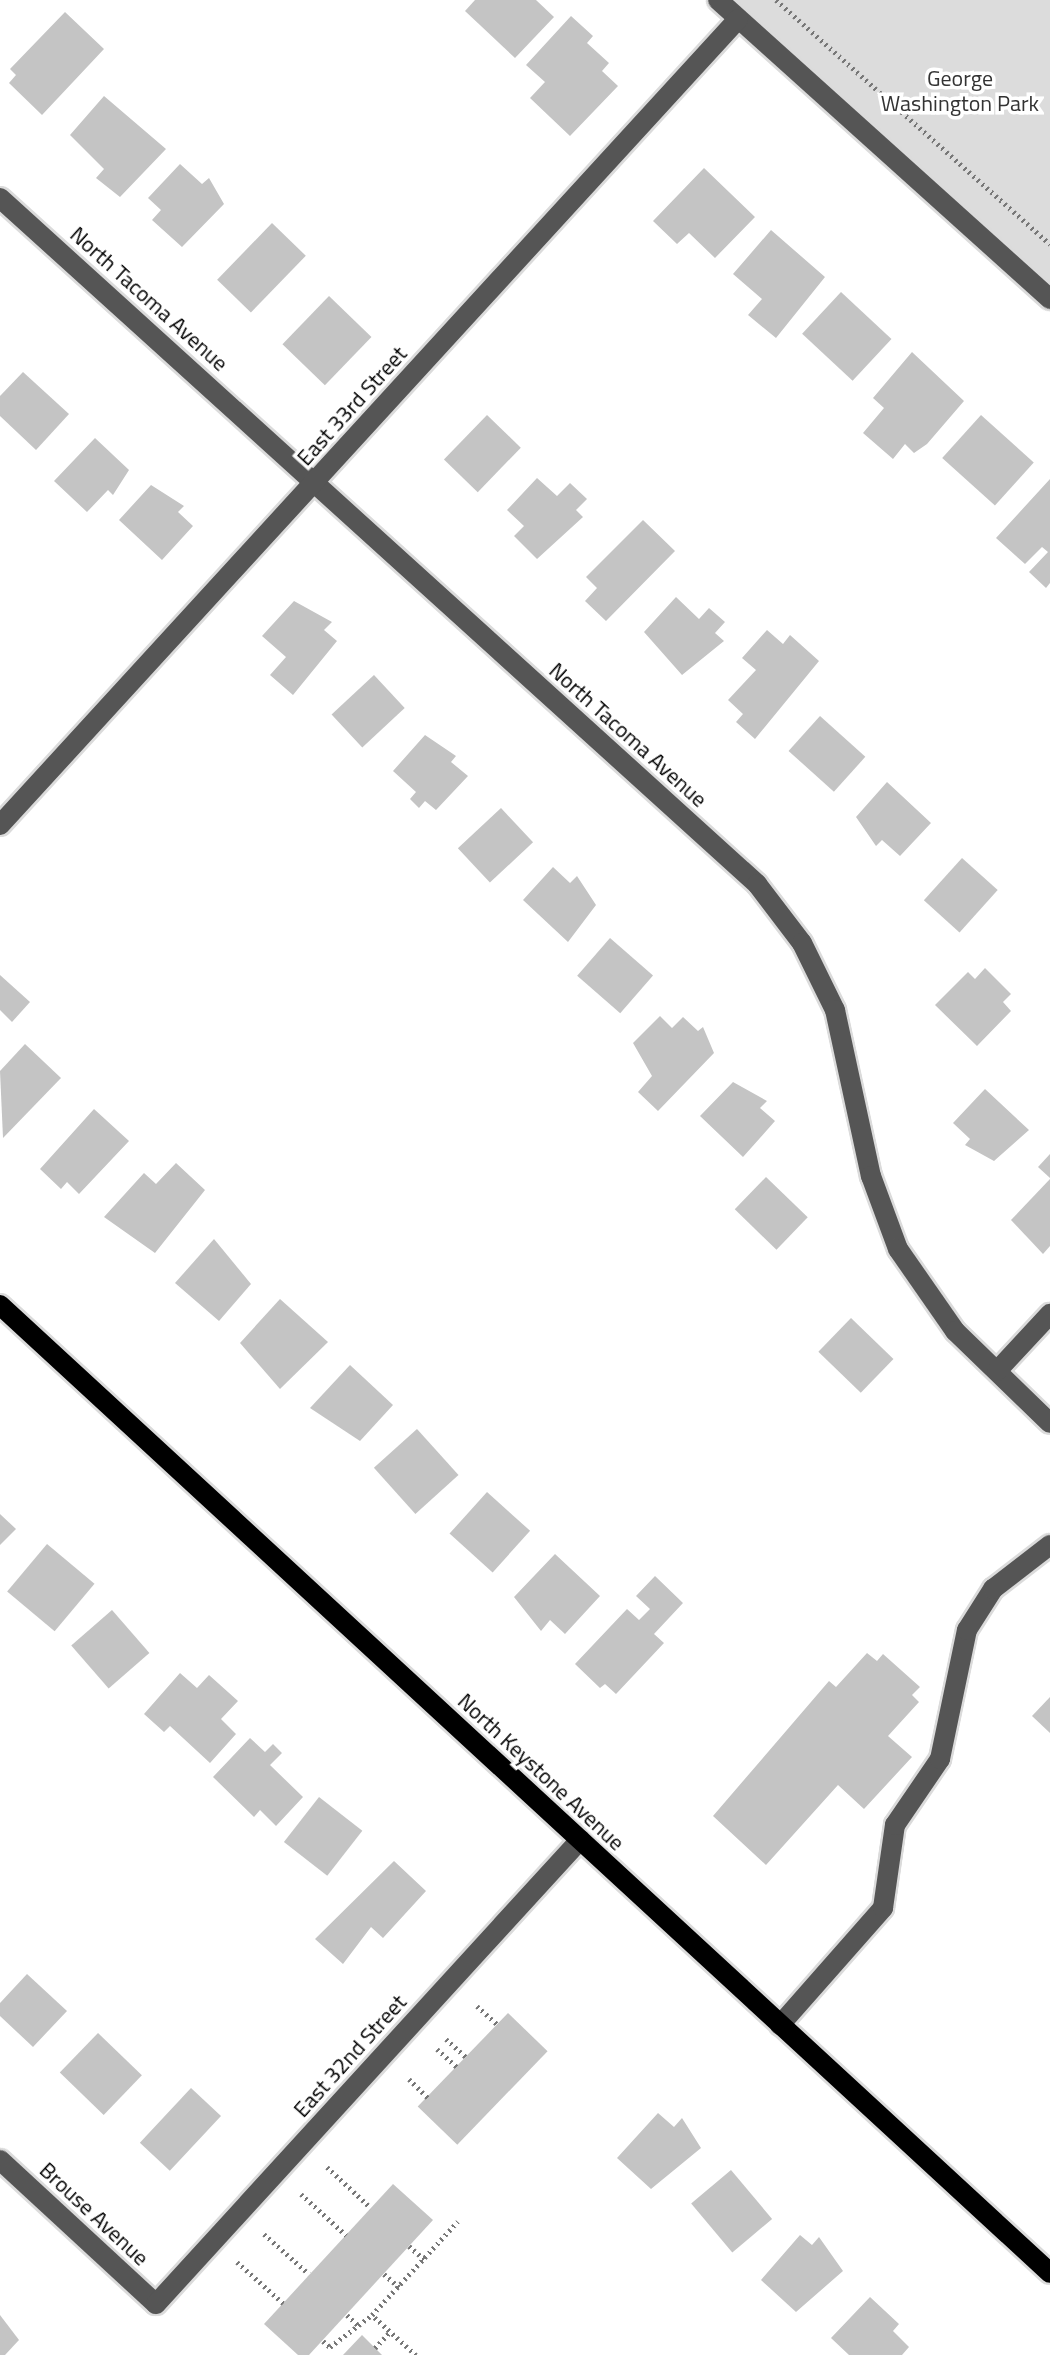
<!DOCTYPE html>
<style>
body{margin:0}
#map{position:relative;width:1050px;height:2355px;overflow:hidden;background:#fff;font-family:"Titillium Web",sans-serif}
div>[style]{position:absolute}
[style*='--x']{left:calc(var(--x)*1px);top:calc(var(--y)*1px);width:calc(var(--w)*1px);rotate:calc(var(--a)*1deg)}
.green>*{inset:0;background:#dcdcdc}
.building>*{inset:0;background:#c4c4c4;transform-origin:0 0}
.path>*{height:5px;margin-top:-2.5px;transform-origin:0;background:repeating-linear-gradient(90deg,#777 0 2px,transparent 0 6px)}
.roads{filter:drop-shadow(2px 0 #dbdbdb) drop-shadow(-2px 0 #dbdbdb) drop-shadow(0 2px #dbdbdb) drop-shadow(0 -2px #dbdbdb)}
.minor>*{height:20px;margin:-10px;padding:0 10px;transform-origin:10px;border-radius:10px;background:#555}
.major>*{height:20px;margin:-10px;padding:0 10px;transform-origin:10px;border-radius:10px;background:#000}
span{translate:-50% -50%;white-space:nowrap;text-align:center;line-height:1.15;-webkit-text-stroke:7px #fff;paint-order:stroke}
.park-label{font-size:22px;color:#333}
.street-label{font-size:22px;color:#000}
</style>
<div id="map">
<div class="green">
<i style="clip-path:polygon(724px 0,1050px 0,1050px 296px)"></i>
</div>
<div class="building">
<i style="clip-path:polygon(475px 0,536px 0,554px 17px,515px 58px,465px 11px)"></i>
<i style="clip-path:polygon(65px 12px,104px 49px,42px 115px,9px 83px,16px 75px,10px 69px)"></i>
<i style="clip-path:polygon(571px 16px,593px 36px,587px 43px,609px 63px,602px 71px,618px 86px,570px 136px,530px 98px,545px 82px,526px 65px)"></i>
<i style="clip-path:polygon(104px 96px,166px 149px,120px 197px,96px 178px,104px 169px,70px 135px)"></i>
<i style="clip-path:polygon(180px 164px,202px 184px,209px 178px,224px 204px,182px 247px,152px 220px,161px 210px,148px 198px)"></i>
<i style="clip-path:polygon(704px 168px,755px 217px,715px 258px,689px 233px,677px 244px,653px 221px)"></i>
<i style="left:272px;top:223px;width:47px;height:79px;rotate:44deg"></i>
<i style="clip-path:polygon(771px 230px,825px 277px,776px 338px,748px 315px,762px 299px,733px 274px)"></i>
<i style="left:841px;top:292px;width:69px;height:57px;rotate:43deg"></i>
<i style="left:329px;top:296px;width:59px;height:67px;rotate:44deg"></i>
<i style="clip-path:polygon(912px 352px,964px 401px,927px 444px,914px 453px,905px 444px,893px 459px,863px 433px,884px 408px,873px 398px)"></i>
<i style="clip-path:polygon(23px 372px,69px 414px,36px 450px,0 416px,0 396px)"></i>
<i style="left:487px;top:415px;width:47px;height:62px;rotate:44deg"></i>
<i style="left:981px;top:415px;width:71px;height:58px;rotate:42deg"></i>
<i style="clip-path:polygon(95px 438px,129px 470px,113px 495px,108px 490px,87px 512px,54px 481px)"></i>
<i style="clip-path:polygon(537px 478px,557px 496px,570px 483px,587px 499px,576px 510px,583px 517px,537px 559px,514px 536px,524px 526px,507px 510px)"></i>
<i style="clip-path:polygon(1050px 479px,1050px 583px,1046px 588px,1029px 572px,1048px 552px,1042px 547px,1025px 564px,996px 538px)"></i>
<i style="clip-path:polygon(151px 485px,184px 506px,178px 512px,193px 526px,162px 560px,119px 520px)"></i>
<i style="clip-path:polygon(643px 520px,675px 551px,606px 621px,585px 601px,597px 588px,586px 577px)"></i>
<i style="clip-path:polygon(676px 597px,699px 619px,709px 608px,725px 622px,715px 633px,724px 641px,682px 675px,644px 632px)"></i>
<i style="clip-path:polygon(294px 601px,332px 622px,324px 630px,337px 641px,293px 695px,270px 675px,286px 657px,262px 636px)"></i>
<i style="clip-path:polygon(767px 630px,783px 644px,790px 635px,819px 661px,755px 739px,736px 722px,743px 714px,728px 700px,756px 670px,742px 658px)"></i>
<i style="left:374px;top:675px;width:45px;height:58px;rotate:47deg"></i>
<i style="left:820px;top:716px;width:61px;height:47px;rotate:42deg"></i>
<i style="clip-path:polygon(425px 735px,456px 756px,451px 762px,468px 776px,436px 810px,425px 801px,419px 808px,410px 799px,416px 792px,393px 771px)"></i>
<i style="clip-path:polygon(887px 782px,931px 823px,900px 856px,882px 840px,876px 846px,856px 817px)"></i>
<i style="left:501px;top:808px;width:47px;height:59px;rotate:47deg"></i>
<i style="left:962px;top:858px;width:48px;height:57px;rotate:42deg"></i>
<i style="clip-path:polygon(553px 867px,570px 883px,577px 876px,596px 905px,568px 942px,523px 900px)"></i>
<i style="left:610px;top:938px;width:57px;height:50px;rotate:41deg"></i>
<i style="clip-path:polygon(985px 968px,1011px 994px,1003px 1002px,1011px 1011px,977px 1046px,935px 1005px,968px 972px,975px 979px)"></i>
<i style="clip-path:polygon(0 975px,30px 1002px,12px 1022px,0 1010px)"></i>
<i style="clip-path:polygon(660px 1016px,672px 1028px,683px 1017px,698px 1031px,703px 1027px,714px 1053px,658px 1111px,638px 1092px,652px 1076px,633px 1043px)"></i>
<i style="clip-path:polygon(25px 1044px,61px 1078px,3px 1138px,0 1071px)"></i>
<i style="clip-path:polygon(733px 1082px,767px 1101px,760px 1108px,775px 1121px,743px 1157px,700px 1116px)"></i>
<i style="clip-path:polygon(985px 1089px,1029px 1130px,994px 1161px,965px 1145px,970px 1139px,953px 1123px)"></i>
<i style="clip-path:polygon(94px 1109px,129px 1141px,79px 1194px,67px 1182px,61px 1189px,40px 1169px)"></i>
<i style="clip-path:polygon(1050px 1154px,1050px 1178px,1038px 1167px)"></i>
<i style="clip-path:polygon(176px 1163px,205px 1190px,155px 1253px,104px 1217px,144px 1173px,156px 1184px)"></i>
<i style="left:766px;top:1177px;width:58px;height:45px;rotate:44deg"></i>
<i style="clip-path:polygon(1050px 1179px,1050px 1246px,1043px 1254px,1011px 1220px)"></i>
<i style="clip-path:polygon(214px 1239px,251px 1284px,219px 1321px,175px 1283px)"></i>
<i style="clip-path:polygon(280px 1299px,328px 1342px,280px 1389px,240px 1343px)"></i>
<i style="left:851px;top:1318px;width:59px;height:47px;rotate:44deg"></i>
<i style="clip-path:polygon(350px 1365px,393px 1405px,360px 1441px,310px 1408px)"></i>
<i style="left:417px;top:1429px;width:62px;height:58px;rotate:48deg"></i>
<i style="left:487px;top:1492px;width:58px;height:56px;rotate:42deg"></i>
<i style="clip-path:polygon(0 1514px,16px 1529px,0 1545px)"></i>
<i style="left:47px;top:1544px;width:62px;height:62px;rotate:40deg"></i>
<i style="clip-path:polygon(555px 1554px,600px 1596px,565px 1634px,550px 1620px,541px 1631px,514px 1597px)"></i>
<i style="clip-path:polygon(655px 1576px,683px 1603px,654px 1634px,664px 1643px,616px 1694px,605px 1684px,600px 1688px,575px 1664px,627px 1609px,639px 1620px,650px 1609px,636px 1596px)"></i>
<i style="left:112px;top:1610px;width:57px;height:54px;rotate:49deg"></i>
<i style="clip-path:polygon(867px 1653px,877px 1661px,883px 1654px,920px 1687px,912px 1695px,919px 1702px,888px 1736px,912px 1757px,864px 1809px,838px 1785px,766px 1865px,713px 1816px,829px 1681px,836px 1687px)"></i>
<i style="clip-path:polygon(180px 1673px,197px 1688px,209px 1675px,238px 1701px,221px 1719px,236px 1734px,210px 1763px,170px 1726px,164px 1732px,144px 1714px)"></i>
<i style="clip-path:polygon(1050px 1697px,1050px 1733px,1032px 1716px)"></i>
<i style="clip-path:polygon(250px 1738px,265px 1752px,273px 1744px,282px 1753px,270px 1765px,303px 1797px,276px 1826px,260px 1810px,254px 1817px,213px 1777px)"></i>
<i style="left:319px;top:1797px;width:55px;height:57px;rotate:38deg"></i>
<i style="clip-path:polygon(394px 1861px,426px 1891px,383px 1938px,371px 1927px,343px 1964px,315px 1939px)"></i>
<i style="clip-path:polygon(27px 1974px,67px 2011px,33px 2047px,0 2016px,0 2003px)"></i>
<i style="left:508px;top:2013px;width:55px;height:130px;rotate:44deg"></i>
<i style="left:98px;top:2033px;width:61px;height:55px;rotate:44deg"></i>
<i style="left:191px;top:2088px;width:41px;height:75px;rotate:43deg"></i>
<i style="clip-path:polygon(658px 2113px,674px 2127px,682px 2118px,701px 2148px,651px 2189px,617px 2158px)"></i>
<i style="left:731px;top:2170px;width:64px;height:52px;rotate:50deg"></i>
<i style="clip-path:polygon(393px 2184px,433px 2220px,309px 2355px,298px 2355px,264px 2324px)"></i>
<i style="clip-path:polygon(800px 2235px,812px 2245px,819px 2237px,843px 2271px,796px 2312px,761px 2280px)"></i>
<i style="clip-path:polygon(870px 2297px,899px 2324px,893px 2331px,909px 2347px,902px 2355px,849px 2355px,831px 2338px)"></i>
<i style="clip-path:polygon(0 2315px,19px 2340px,5px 2355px,0 2355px)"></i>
<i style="clip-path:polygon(362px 2335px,382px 2355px,343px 2355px)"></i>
</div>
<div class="path">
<i style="--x:776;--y:0;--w:367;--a:41.7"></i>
<i style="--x:477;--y:2006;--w:27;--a:42"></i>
<i style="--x:446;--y:2039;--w:27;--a:42"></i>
<i style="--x:437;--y:2049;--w:27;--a:42"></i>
<i style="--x:409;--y:2079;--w:27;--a:45"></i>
<i style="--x:327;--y:2167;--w:60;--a:43"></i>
<i style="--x:301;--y:2194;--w:61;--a:42.3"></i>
<i style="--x:264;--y:2234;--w:60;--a:41.6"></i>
<i style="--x:409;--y:2246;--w:20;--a:41"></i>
<i style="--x:237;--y:2262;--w:62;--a:41.7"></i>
<i style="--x:384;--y:2274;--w:20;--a:41"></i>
<i style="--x:347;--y:2315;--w:16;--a:43"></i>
<i style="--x:323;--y:2341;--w:9;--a:41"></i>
<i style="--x:330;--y:2347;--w:53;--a:-37.3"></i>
<i style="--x:375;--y:2348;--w:23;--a:-47"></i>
<i style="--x:416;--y:2355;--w:59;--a:-137.7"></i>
<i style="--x:372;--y:2315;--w:127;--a:-47.5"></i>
</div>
<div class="roads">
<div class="minor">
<i style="--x:718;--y:0;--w:447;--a:42"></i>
<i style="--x:0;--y:198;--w:1022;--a:42.18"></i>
<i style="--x:757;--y:884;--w:74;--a:52.7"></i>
<i style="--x:802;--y:943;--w:75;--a:63.8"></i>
<i style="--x:835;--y:1010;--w:170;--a:77.8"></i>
<i style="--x:871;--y:1176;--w:78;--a:69.7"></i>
<i style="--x:898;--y:1249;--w:100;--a:55.2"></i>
<i style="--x:955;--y:1331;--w:132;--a:44.1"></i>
<i style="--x:0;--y:825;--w:1093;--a:-47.52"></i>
<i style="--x:997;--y:1371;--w:78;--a:-47.1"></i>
<i style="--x:780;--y:2025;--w:156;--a:-48.6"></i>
<i style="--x:883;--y:1908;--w:84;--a:-81.8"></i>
<i style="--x:895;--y:1825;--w:80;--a:-55.7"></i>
<i style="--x:940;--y:1759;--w:132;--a:-78.2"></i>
<i style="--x:967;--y:1630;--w:49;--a:-57.6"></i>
<i style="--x:993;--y:1589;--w:72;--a:-37.7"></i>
<i style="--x:0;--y:2160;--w:212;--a:42.7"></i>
<i style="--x:156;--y:2304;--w:629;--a:-47.58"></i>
</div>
<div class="major">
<i style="--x:0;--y:1305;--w:1428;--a:42.67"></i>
</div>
</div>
<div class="park-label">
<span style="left:960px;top:91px">George<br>Washington Park</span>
</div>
<div class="street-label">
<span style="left:149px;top:299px;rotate:42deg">North Tacoma Avenue</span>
<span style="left:352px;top:406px;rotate:-48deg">East 33rd Street</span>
<span style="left:628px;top:735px;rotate:42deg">North Tacoma Avenue</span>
<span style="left:541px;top:1772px;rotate:43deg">North Keystone Avenue</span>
<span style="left:350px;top:2056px;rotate:-48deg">East 32nd Street</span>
<span style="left:94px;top:2214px;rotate:43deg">Brouse Avenue</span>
</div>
</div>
